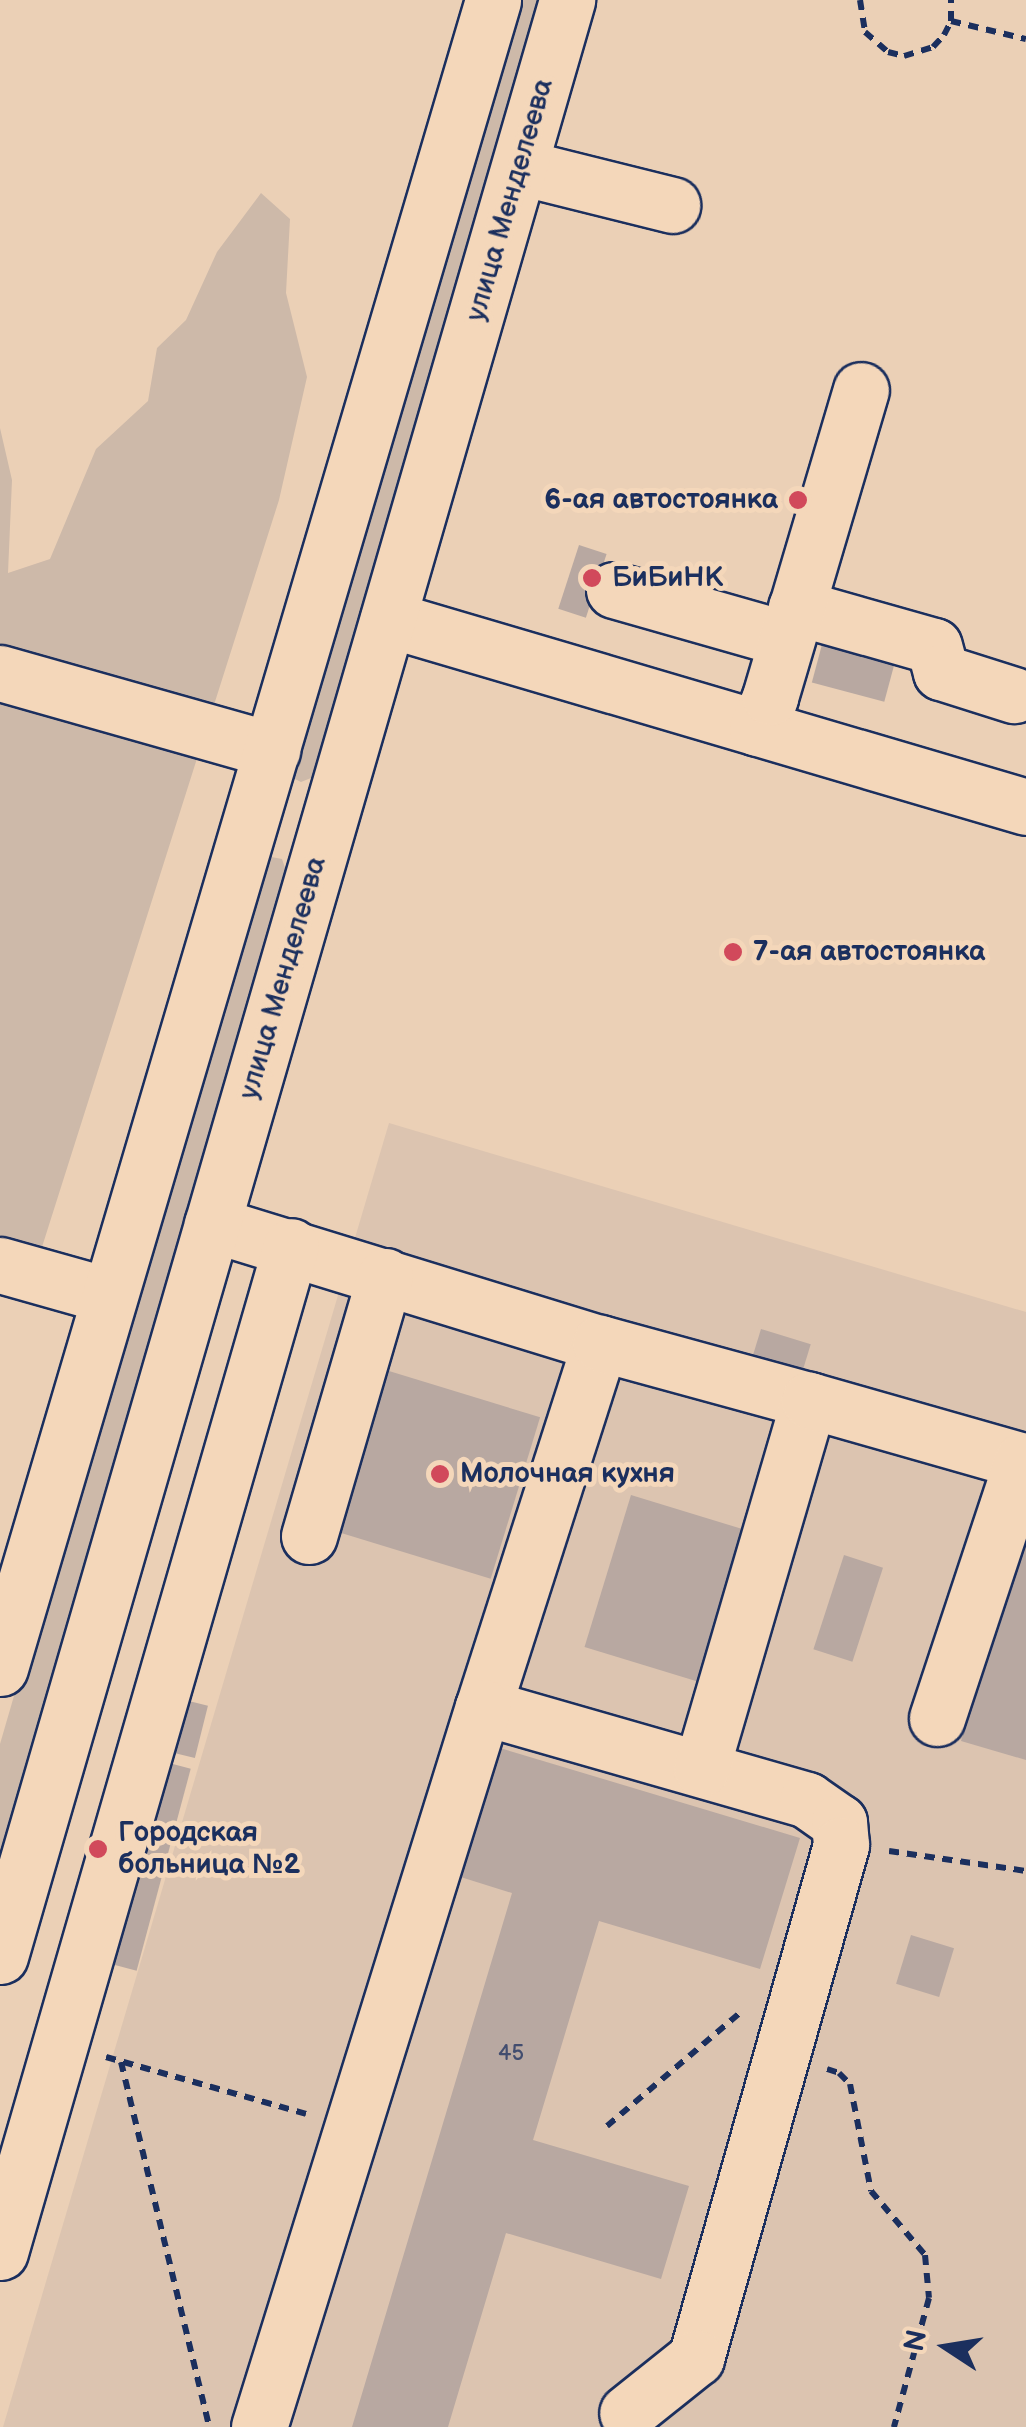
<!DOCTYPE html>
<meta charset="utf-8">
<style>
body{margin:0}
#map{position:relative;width:1026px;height:2427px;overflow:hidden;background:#ebd0b6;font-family:"Balsamiq Sans",sans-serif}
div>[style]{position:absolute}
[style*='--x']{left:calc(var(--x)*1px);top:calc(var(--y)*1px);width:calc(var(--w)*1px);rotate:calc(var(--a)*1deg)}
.built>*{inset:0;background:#dcc4b0}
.green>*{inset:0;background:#cdb9a9}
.building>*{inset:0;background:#b8a8a1;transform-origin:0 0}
.path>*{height:6px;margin-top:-3px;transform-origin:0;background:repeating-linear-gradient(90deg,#1b2f5e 0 10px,transparent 0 18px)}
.roads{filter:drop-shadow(2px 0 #1b2f5e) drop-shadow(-2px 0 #1b2f5e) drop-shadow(0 2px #1b2f5e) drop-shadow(0 -2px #1b2f5e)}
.minor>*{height:55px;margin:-27.5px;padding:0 27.5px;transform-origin:27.5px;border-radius:27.5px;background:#f4d7ba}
.dots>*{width:28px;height:28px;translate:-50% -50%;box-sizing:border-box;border:5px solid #f4d7ba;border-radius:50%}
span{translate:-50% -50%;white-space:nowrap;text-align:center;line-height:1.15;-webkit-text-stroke:10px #f4d7ba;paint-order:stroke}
.number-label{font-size:22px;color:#424d6f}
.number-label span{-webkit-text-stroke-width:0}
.street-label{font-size:28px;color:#1b2f5e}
.poi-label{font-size:28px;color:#1b2f5e;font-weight:700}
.right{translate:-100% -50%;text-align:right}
.left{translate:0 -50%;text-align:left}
.north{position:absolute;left:896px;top:2297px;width:100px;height:100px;-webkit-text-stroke:8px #f4d7ba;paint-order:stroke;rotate:282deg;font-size:28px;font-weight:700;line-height:40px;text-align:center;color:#1b2f5e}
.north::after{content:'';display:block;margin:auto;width:35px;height:45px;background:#1b2f5e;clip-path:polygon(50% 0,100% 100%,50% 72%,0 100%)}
</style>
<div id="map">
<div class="built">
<i style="clip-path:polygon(389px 1123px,1026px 1312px,1026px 2427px,3px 2427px)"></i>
</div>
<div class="green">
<i style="clip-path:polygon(515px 0,544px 0,316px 776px,301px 782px,289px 776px)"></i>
<i style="clip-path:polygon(261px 193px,290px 219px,286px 293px,307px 377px,279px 500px,42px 1247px,0 1237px,0 428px,12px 480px,8px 573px,50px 559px,96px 449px,148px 401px,157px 348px,186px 320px,217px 252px)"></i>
<i style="clip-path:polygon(266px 856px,282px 859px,288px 877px,0 1856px,0 1744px,256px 864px)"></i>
</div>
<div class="building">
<i style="left:579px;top:545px;width:29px;height:67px;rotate:18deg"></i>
<i style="left:824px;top:637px;width:75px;height:47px;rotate:15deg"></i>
<i style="left:761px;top:1329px;width:52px;height:27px;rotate:17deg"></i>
<i style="left:389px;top:1371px;width:158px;height:169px;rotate:17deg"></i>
<i style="left:631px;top:1495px;width:125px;height:159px;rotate:17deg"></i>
<i style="clip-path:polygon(1025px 1528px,1026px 1528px,1026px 1760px,961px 1741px)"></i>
<i style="left:844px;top:1555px;width:41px;height:99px;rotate:18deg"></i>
<i style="left:173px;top:1697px;width:36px;height:54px;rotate:14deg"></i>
<i style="clip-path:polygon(490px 1745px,800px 1838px,760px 1969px,599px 1921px,533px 2140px,689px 2186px,661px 2279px,506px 2233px,448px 2427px,352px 2427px,512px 1893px,451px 1874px)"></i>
<i style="left:154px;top:1759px;width:38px;height:209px;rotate:15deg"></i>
<i style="left:911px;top:1935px;width:45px;height:51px;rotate:17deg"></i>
</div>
<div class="path">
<i style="--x:860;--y:0;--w:32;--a:81"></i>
<i style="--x:865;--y:32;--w:30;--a:41"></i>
<i style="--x:888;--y:52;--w:16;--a:14"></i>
<i style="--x:904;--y:56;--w:30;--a:-17"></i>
<i style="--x:933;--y:47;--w:16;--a:-47"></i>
<i style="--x:944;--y:35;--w:16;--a:-63"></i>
<i style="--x:951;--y:21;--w:21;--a:-90"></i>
<i style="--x:951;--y:21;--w:77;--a:13.5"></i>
<i style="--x:889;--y:1851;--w:138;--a:8.3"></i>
<i style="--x:106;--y:2057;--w:208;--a:15.9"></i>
<i style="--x:121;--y:2062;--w:375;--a:76.4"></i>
<i style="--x:827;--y:2069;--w:13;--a:18"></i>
<i style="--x:839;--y:2073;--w:16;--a:45"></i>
<i style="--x:850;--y:2084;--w:109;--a:78.9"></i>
<i style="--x:871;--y:2191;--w:84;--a:49.8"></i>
<i style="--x:925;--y:2255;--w:43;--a:84.7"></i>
<i style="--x:929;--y:2298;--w:134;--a:105.2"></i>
<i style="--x:607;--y:2126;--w:177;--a:-40.4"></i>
</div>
<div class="roads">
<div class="minor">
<i style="--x:520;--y:167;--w:157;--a:14"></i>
<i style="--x:614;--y:590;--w:179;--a:15.9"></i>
<i style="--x:796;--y:607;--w:143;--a:15.8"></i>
<i style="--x:934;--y:646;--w:27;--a:75"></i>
<i style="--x:941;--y:672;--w:77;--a:17.5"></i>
<i style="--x:388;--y:619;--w:665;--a:16.42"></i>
<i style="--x:0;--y:673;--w:283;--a:15.8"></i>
<i style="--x:757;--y:728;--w:34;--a:-67"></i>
<i style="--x:770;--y:697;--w:320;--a:-73.5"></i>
<i style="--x:212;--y:1224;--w:406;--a:17.1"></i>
<i style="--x:600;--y:1343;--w:382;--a:107.8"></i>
<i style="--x:483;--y:1707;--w:337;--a:16"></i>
<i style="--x:807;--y:1800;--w:39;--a:35"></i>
<i style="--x:839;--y:1822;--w:23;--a:85"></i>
<i style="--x:841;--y:1845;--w:533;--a:105.78"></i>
<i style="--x:696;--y:2358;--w:88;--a:141.4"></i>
<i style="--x:0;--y:1265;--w:111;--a:15.7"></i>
<i style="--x:600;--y:1343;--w:217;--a:15.3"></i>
<i style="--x:809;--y:1400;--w:384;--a:106.3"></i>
<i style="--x:809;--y:1400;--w:226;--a:15.9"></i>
<i style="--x:309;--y:1536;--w:271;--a:-73.7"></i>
<i style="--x:0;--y:1668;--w:1739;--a:-73.53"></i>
<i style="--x:937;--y:1718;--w:271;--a:-71.7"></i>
<i style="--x:0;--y:1956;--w:2037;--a:-73.83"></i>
<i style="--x:0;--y:2252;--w:1047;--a:-73.87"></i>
<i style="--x:259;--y:2427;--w:754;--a:-72.72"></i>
</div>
</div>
<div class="dots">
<i style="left:798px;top:500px;background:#d1495b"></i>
<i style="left:592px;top:578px;background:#d1495b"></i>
<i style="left:733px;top:952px;background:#d1495b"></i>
<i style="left:440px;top:1474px;background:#d1495b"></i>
<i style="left:98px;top:1849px;background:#d1495b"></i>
</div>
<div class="number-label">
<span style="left:511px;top:2054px">45</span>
</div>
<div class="street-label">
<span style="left:510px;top:200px;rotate:-74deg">улица Менделеева</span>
<span style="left:283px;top:978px;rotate:-74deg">улица Менделеева</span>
</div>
<div class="poi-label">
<span class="right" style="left:778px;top:500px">6-ая автостоянка</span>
<span class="left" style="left:612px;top:578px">БиБиНК</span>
<span class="left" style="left:753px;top:952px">7-ая автостоянка</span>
<span class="left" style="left:460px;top:1474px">Молочная кухня</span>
<span class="left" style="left:118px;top:1849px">Городская<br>больница №2</span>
</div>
<div class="north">N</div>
</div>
